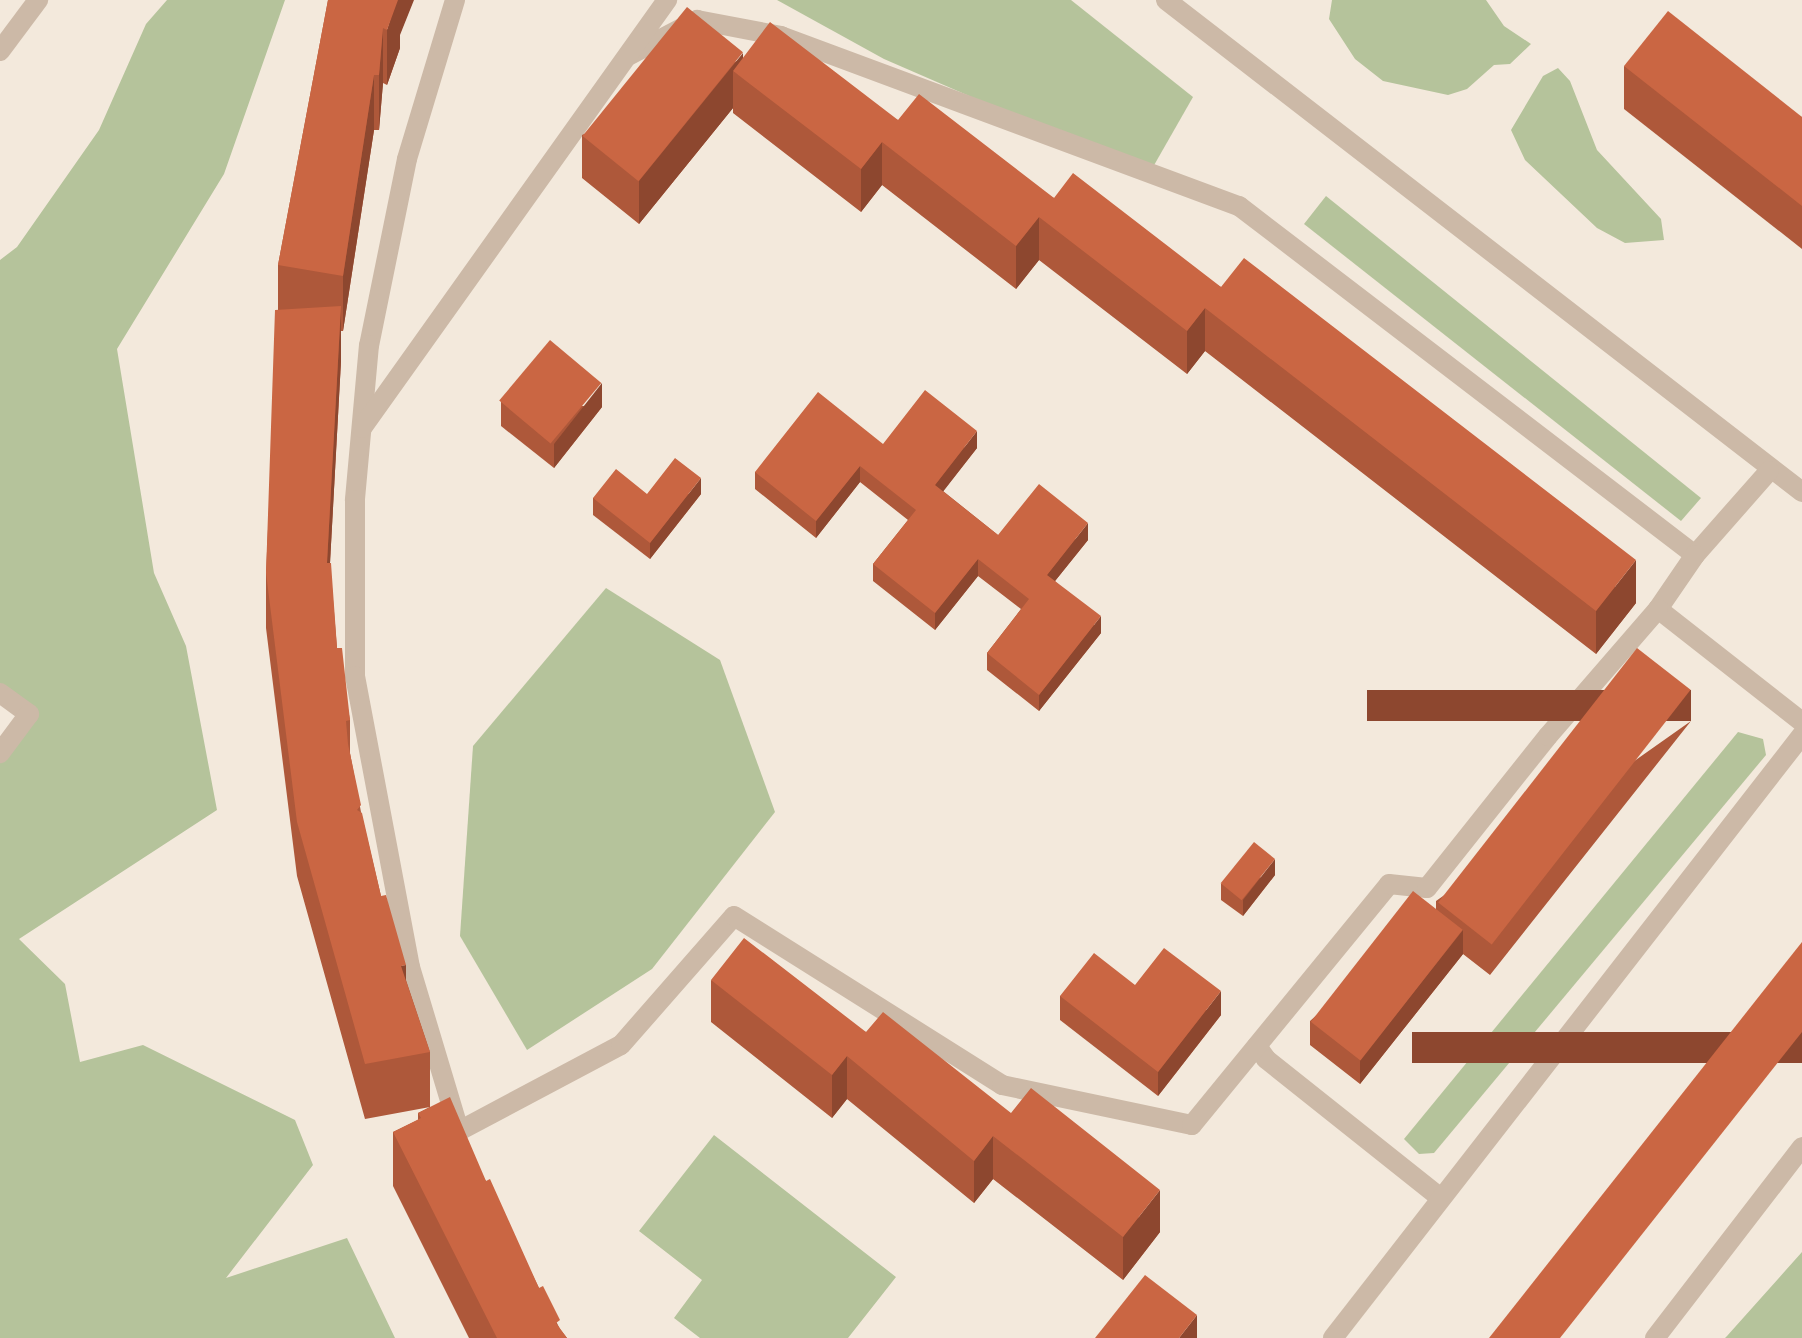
<!DOCTYPE html>
<style>
body{margin:0}
#map{position:relative;width:1802px;height:1338px;overflow:hidden;background:#f3e9dc;font-family:"Exo 2",sans-serif}
div>[style]{position:absolute}
[style*='--x']{left:calc(var(--x)*1px);top:calc(var(--y)*1px);width:calc(var(--w)*1px);rotate:calc(var(--a)*1deg)}
.green>*{inset:0;background:#b5c39b}
.minor>*{height:20px;margin:-10px;padding:0 10px;transform-origin:10px;border-radius:10px;background:#ccb9a7}
.wall>*{inset:0;background:#ae583a}
.shaded-wall>*{inset:0;background:#8d472f;transform-origin:0 0}
.building>*{inset:0;background:#ca6643;transform-origin:0 0}
span{translate:-50% -50%;white-space:nowrap;text-align:center;line-height:1.15;-webkit-text-stroke:7px #faf3e9;paint-order:stroke}
</style>
<div id="map">
<div class="green">
<i style="clip-path:polygon(167px 0,285px 0,224px 174px,117px 349px,154px 573px,186px 646px,217px 810px,19px 939px,65px 984px,80px 1062px,143px 1045px,295px 1120px,313px 1165px,226px 1278px,347px 1238px,395px 1338px,0 1338px,0 753px,28px 714px,0 693px,0 260px,17px 247px,99px 130px,146px 24px)"></i>
<i style="clip-path:polygon(777px 0,1071px 0,1193px 97px,1149px 174px,884px 59px)"></i>
<i style="clip-path:polygon(1332px 0,1486px 0,1504px 26px,1531px 44px,1510px 64px,1494px 65px,1467px 89px,1448px 95px,1383px 81px,1355px 59px,1329px 19px)"></i>
<i style="clip-path:polygon(1558px 68px,1570px 81px,1597px 150px,1661px 219px,1664px 240px,1625px 243px,1597px 228px,1525px 160px,1511px 130px,1543px 76px)"></i>
<i style="clip-path:polygon(1326px 196px,1701px 498px,1681px 521px,1304px 224px)"></i>
<i style="clip-path:polygon(606px 588px,720px 660px,775px 812px,652px 969px,527px 1050px,460px 936px,473px 746px)"></i>
<i style="clip-path:polygon(1738px 732px,1763px 739px,1766px 755px,1434px 1153px,1419px 1154px,1404px 1139px)"></i>
<i style="clip-path:polygon(714px 1135px,896px 1277px,848px 1338px,700px 1338px,674px 1318px,702px 1280px,639px 1231px)"></i>
<i style="clip-path:polygon(1802px 1252px,1802px 1338px,1725px 1338px,1727px 1336px)"></i>
</div>
<div class="minor">
<i style="--x:455;--y:0;--w:166;--a:106.8"></i>
<i style="--x:407;--y:159;--w:190;--a:101.5"></i>
<i style="--x:369;--y:345;--w:156;--a:95.2"></i>
<i style="--x:355;--y:500;--w:176;--a:90"></i>
<i style="--x:355;--y:676;--w:296;--a:79.3"></i>
<i style="--x:410;--y:967;--w:164;--a:73.3"></i>
<i style="--x:1166;--y:0;--w:804;--a:37.72"></i>
<i style="--x:0;--y:51;--w:64;--a:-53.3"></i>
<i style="--x:630;--y:55;--w:76;--a:-27.6"></i>
<i style="--x:697;--y:20;--w:86;--a:10.8"></i>
<i style="--x:781;--y:36;--w:489;--a:20.4"></i>
<i style="--x:1239;--y:206;--w:574;--a:37.43"></i>
<i style="--x:362;--y:428;--w:526;--a:-54.53"></i>
<i style="--x:1769;--y:471;--w:112;--a:131.4"></i>
<i style="--x:1695;--y:555;--w:65;--a:124.4"></i>
<i style="--x:1658;--y:609;--w:183;--a:38.1"></i>
<i style="--x:0;--y:693;--w:36;--a:36"></i>
<i style="--x:29;--y:714;--w:49;--a:126.6"></i>
<i style="--x:1257;--y:1046;--w:16;--a:55"></i>
<i style="--x:1266;--y:1059;--w:223;--a:38.5"></i>
<i style="--x:459;--y:1131;--w:183;--a:-28"></i>
<i style="--x:621;--y:1045;--w:171;--a:-48.8"></i>
<i style="--x:734;--y:916;--w:317;--a:32.2"></i>
<i style="--x:1002;--y:1085;--w:194;--a:11.9"></i>
<i style="--x:1192;--y:1125;--w:311;--a:-50.7"></i>
<i style="--x:1389;--y:884;--w:38;--a:6"></i>
<i style="--x:1427;--y:888;--w:194;--a:-51.5"></i>
<i style="--x:1548;--y:736;--w:168;--a:-49.1"></i>
<i style="--x:1333;--y:1338;--w:764;--a:-52.13"></i>
<i style="--x:1655;--y:1338;--w:241;--a:-52.4"></i>
</div>
<div class="wall">
<i style="clip-path:polygon(328px 0,400px 35px,400px 48px,387px 85px,383px 83px,379px 130px,374px 130px,343px 331px,341px 331px,341px 361px,330px 563px,337px 648px,350px 720px,350px 753px,361px 812px,381px 896px,406px 980px,430px 1052px,430px 1107px,486px 1181px,539px 1288px,560px 1329px,567px 1338px,469px 1338px,393px 1186px,393px 1132px,418px 1120px,418px 1113px,430px 1107px,365px 1119px,297px 876px,266px 628px,266px 573px,278px 309px,278px 265px)"></i>
<i style="clip-path:polygon(743px 58px,898px 120px,1054px 198px,1221px 287px,1636px 603px,1596px 654px,1205px 351px,1187px 374px,1039px 260px,1016px 289px,882px 185px,861px 212px,733px 113px,733px 108px,639px 224px,582px 178px,582px 135px)"></i>
<i style="clip-path:polygon(1624px 66px,1802px 117px,1802px 249px,1624px 109px)"></i>
<i style="clip-path:polygon(501px 402px,602px 407px,554px 468px,501px 426px)"></i>
<i style="clip-path:polygon(883px 444px,977px 448px,943px 491px,998px 535px,1088px 540px,1055px 581px,1101px 633px,1039px 711px,987px 670px,987px 653px,1021px 609px,978px 576px,935px 630px,873px 581px,873px 564px,908px 520px,860px 482px,816px 538px,755px 489px,755px 472px)"></i>
<i style="clip-path:polygon(647px 494px,701px 494px,650px 559px,593px 515px,593px 498px)"></i>
<i style="clip-path:polygon(1691px 721px,1490px 975px,1463px 954px,1360px 1084px,1310px 1045px,1310px 1021px,1436px 909px,1436px 901px)"></i>
<i style="clip-path:polygon(1275px 875px,1243px 916px,1221px 900px,1221px 884px)"></i>
<i style="clip-path:polygon(711px 980px,866px 1032px,1160px 1232px,1123px 1280px,993px 1179px,974px 1203px,847px 1099px,832px 1118px,711px 1022px)"></i>
<i style="clip-path:polygon(1135px 985px,1221px 1015px,1158px 1096px,1060px 1020px,1060px 996px)"></i>
</div>
<div class="shaded-wall">
<i style="clip-path:polygon(396px 0,414px 0,400px 35px,400px 48px,387px 85px,387px 30px)"></i>
<i style="clip-path:polygon(383px 28px,383px 83px,379px 130px,379px 75px)"></i>
<i style="clip-path:polygon(743px 53px,743px 78px,733px 71px,733px 108px,639px 224px,639px 181px)"></i>
<i style="clip-path:polygon(374px 75px,374px 130px,343px 331px,343px 276px)"></i>
<i style="clip-path:polygon(882px 142px,882px 185px,861px 212px,861px 169px)"></i>
<i style="clip-path:polygon(1039px 217px,1039px 260px,1016px 289px,1016px 246px)"></i>
<i style="clip-path:polygon(341px 306px,341px 361px,327px 618px,327px 563px)"></i>
<i style="clip-path:polygon(1205px 308px,1205px 351px,1187px 374px,1187px 331px)"></i>
<i style="clip-path:polygon(602px 383px,602px 407px,554px 468px,554px 444px)"></i>
<i style="clip-path:polygon(977px 431px,977px 448px,935px 502px,935px 485px)"></i>
<i style="clip-path:polygon(860px 466px,860px 482px,816px 538px,816px 521px)"></i>
<i style="clip-path:polygon(701px 478px,701px 494px,650px 559px,650px 543px)"></i>
<i style="clip-path:polygon(1088px 523px,1088px 540px,1047px 591px,1047px 575px)"></i>
<i style="clip-path:polygon(978px 559px,978px 576px,935px 630px,935px 613px)"></i>
<i style="clip-path:polygon(1636px 560px,1636px 603px,1596px 654px,1596px 611px)"></i>
<i style="clip-path:polygon(1101px 616px,1101px 633px,1039px 711px,1039px 695px)"></i>
<i style="left:1691px;top:690px;width:31px;height:324px;rotate:90deg"></i>
<i style="clip-path:polygon(1275px 859px,1275px 875px,1243px 916px,1243px 900px)"></i>
<i style="clip-path:polygon(1463px 930px,1463px 954px,1360px 1084px,1360px 1060px)"></i>
<i style="clip-path:polygon(406px 965px,406px 1019px,401px 966px)"></i>
<i style="clip-path:polygon(1221px 991px,1221px 1015px,1158px 1096px,1158px 1072px)"></i>
<i style="left:1802px;top:1032px;width:31px;height:390px;rotate:90deg"></i>
<i style="clip-path:polygon(847px 1056px,847px 1099px,832px 1118px,832px 1075px)"></i>
<i style="clip-path:polygon(993px 1136px,993px 1179px,974px 1203px,974px 1161px)"></i>
<i style="clip-path:polygon(1160px 1190px,1160px 1232px,1123px 1280px,1123px 1237px)"></i>
<i style="clip-path:polygon(1197px 1315px,1197px 1338px,1179px 1338px)"></i>
</div>
<div class="building">
<i style="clip-path:polygon(328px 0,398px 0,387px 30px,383px 28px,379px 75px,374px 75px,343px 276px,278px 265px)"></i>
<i style="left:687px;top:7px;width:72px;height:166px;rotate:39deg"></i>
<i style="clip-path:polygon(1668px 11px,1802px 117px,1802px 206px,1624px 66px)"></i>
<i style="clip-path:polygon(770px 22px,898px 120px,919px 94px,1054px 198px,1073px 173px,1221px 287px,1244px 258px,1636px 560px,1596px 611px,1205px 308px,1187px 331px,1039px 217px,1016px 246px,882px 142px,861px 169px,733px 71px)"></i>
<i style="clip-path:polygon(341px 306px,327px 563px,331px 563px,337px 648px,342px 648px,350px 720px,346px 721px,348px 744px,361px 805px,357px 810px,362px 813px,381px 896px,386px 895px,406px 965px,401px 966px,430px 1052px,365px 1064px,297px 822px,266px 573px,275px 310px)"></i>
<i style="left:550px;top:340px;width:67px;height:79px;rotate:40deg"></i>
<i style="clip-path:polygon(925px 390px,977px 431px,935px 485px,998px 535px,1039px 484px,1088px 523px,1047px 575px,1101px 616px,1039px 695px,987px 653px,1029px 599px,978px 559px,935px 613px,873px 564px,916px 510px,860px 466px,816px 521px,755px 472px,818px 392px,883px 444px)"></i>
<i style="clip-path:polygon(675px 458px,701px 478px,650px 543px,593px 498px,616px 469px,647px 494px)"></i>
<i style="left:1637px;top:648px;width:68px;height:323px;rotate:38deg"></i>
<i style="left:1254px;top:842px;width:27px;height:53px;rotate:39deg"></i>
<i style="left:1413px;top:891px;width:63px;height:166px;rotate:38deg"></i>
<i style="clip-path:polygon(744px 938px,866px 1032px,883px 1012px,1011px 1113px,1031px 1088px,1160px 1190px,1123px 1237px,993px 1136px,974px 1161px,847px 1056px,832px 1075px,711px 980px)"></i>
<i style="clip-path:polygon(1802px 942px,1802px 1032px,1560px 1338px,1489px 1338px)"></i>
<i style="clip-path:polygon(1164px 948px,1221px 991px,1158px 1072px,1060px 996px,1094px 953px,1135px 985px)"></i>
<i style="clip-path:polygon(450px 1097px,486px 1181px,490px 1179px,539px 1288px,543px 1286px,560px 1320px,556px 1323px,567px 1338px,497px 1338px,393px 1132px,421px 1118px,418px 1113px)"></i>
<i style="clip-path:polygon(1145px 1275px,1197px 1315px,1179px 1338px,1095px 1338px)"></i>
</div>
</div>
